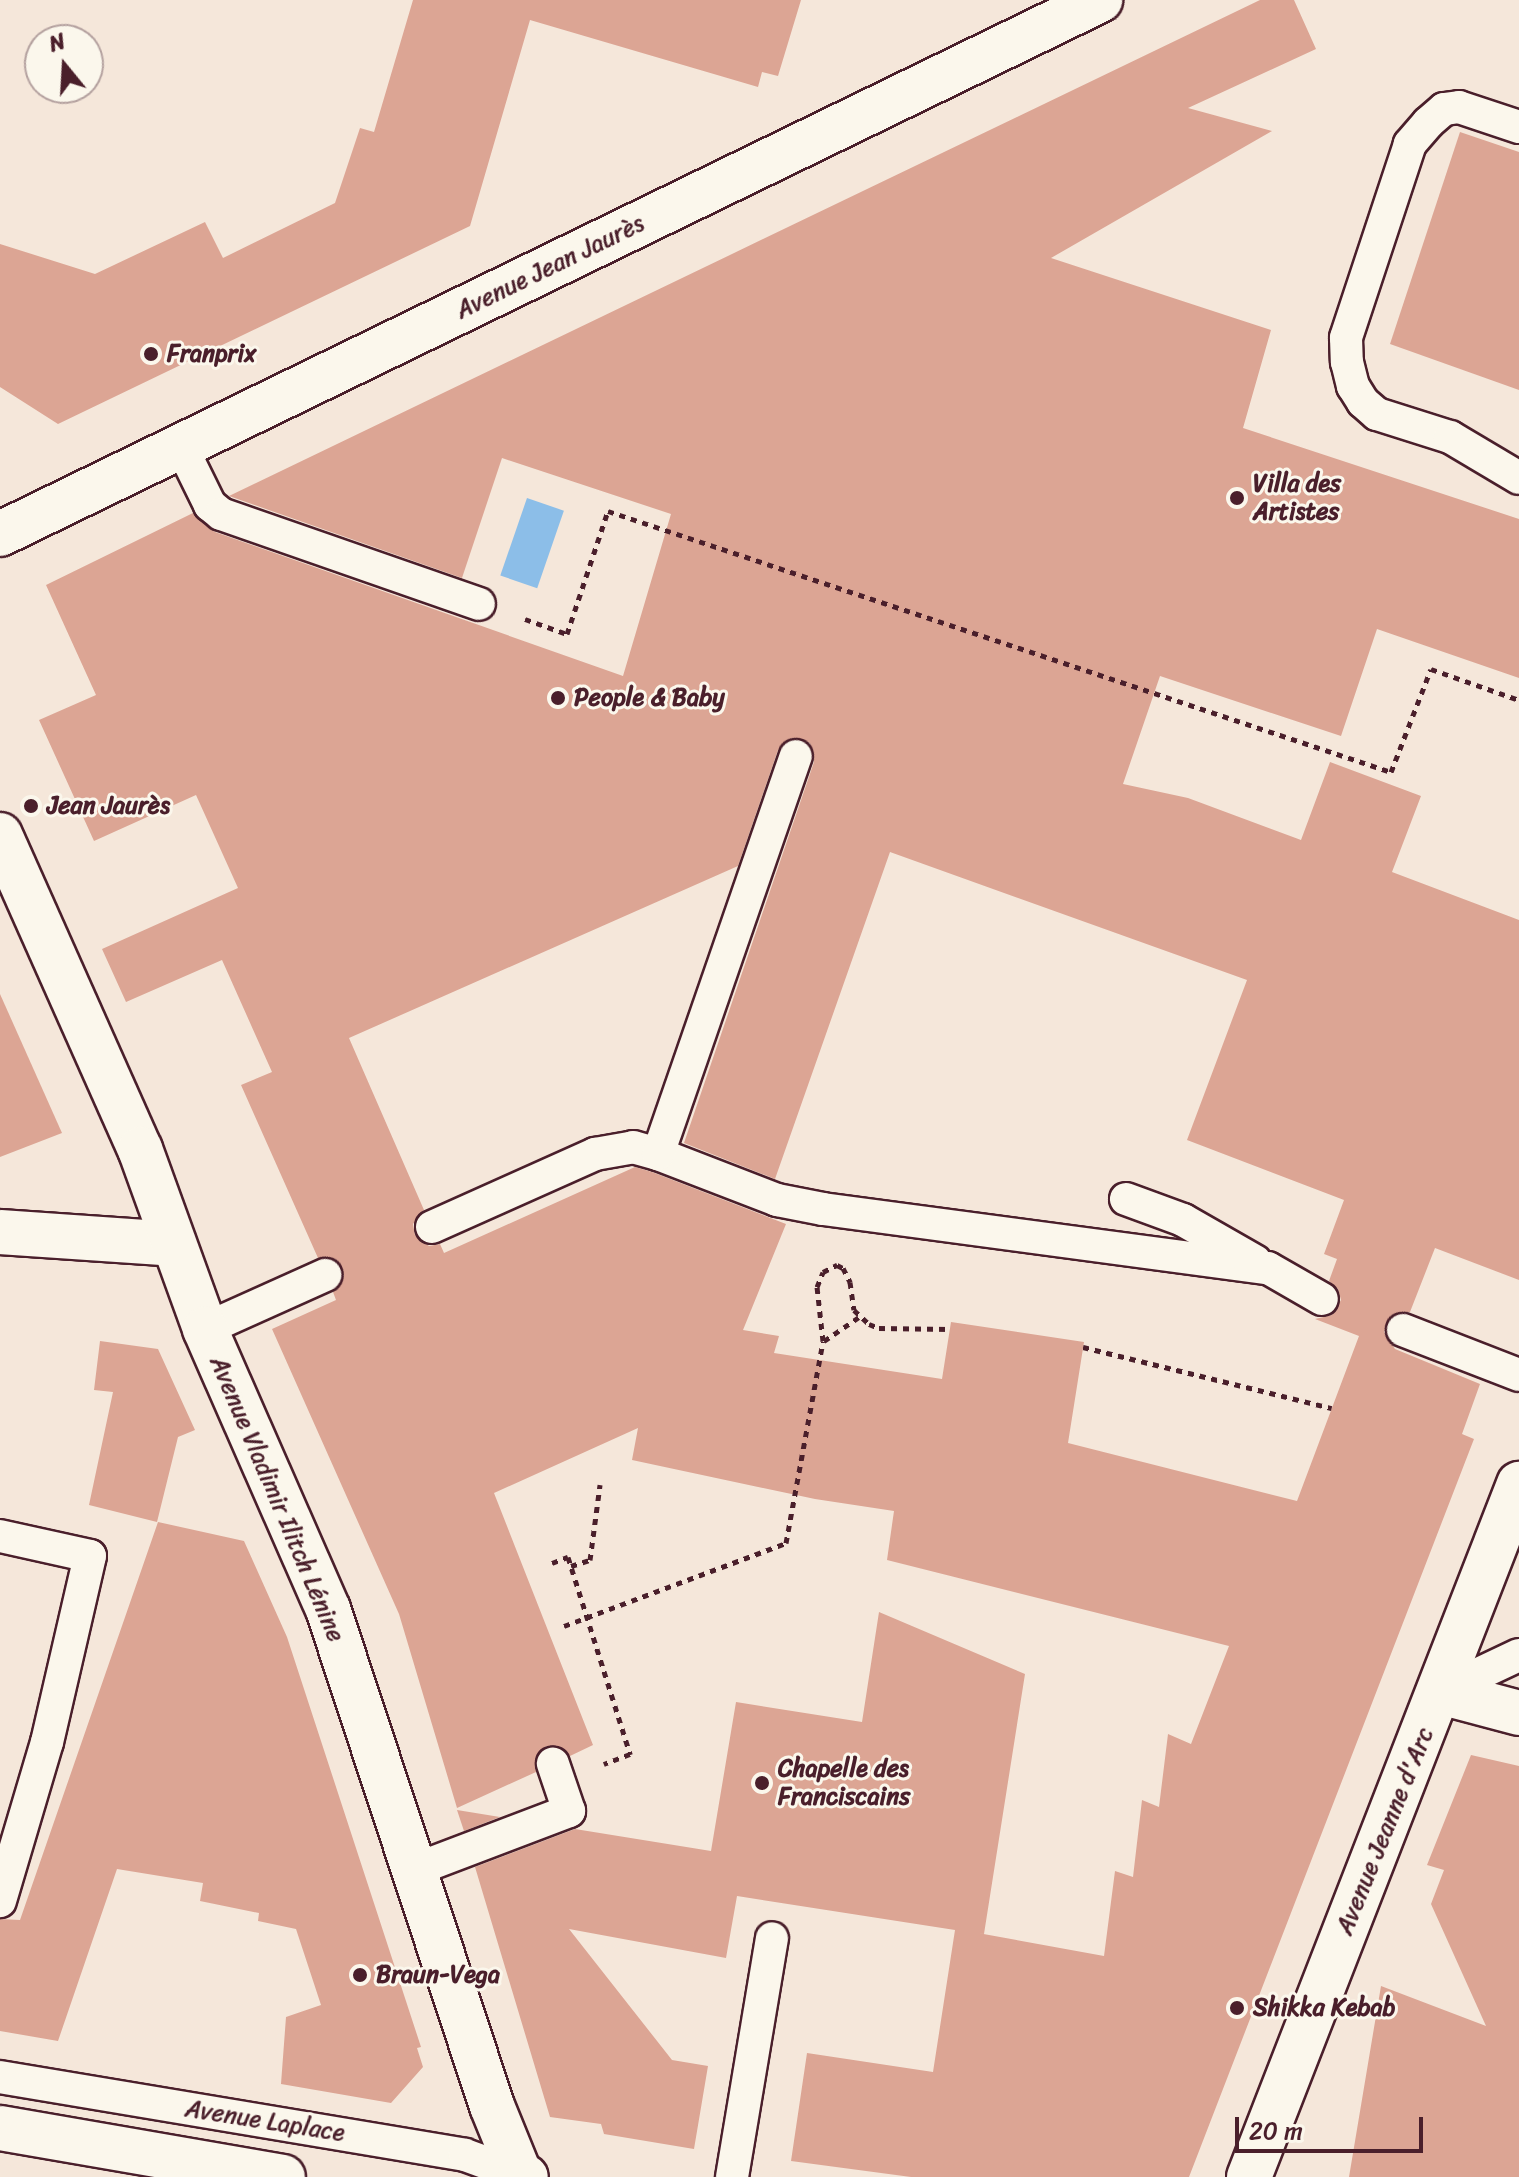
<!DOCTYPE html>
<meta charset="utf-8">
<style>
body{margin:0}
#map{position:relative;width:1519px;height:2177px;overflow:hidden;background:#f5e7da;font-family:Sriracha,sans-serif}
div>[style]{position:absolute}
[style*='--x']{left:calc(var(--x)*1px);top:calc(var(--y)*1px);width:calc(var(--w)*1px);rotate:calc(var(--a)*1deg)}
.water>*{inset:0;background:#8cbee8;transform-origin:0 0}
.building>*{inset:0;background:#dca594}
.path>*{height:5px;margin-top:-2.5px;transform-origin:0;background:repeating-linear-gradient(90deg,#4a1f2b 0 6px,transparent 0 12px)}
.roads{filter:drop-shadow(2px 0 #4a1f2b) drop-shadow(-2px 0 #4a1f2b) drop-shadow(0 2px #4a1f2b) drop-shadow(0 -2px #4a1f2b)}
.service>*{height:32px;margin:-16px;padding:0 16px;transform-origin:16px;border-radius:16px;background:#fbf7ec}
.minor>*{height:44px;margin:-22px;padding:0 22px;transform-origin:22px;border-radius:22px;background:#fbf7ec}
.secondary>*{height:44px;margin:-22px;padding:0 22px;transform-origin:22px;border-radius:22px;background:#fbf7ec}
.dots>*{width:22px;height:22px;translate:-50% -50%;box-sizing:border-box;border:4px solid #fbf7ec;border-radius:50%}
span{translate:-50% -50%;white-space:nowrap;text-align:center;line-height:1.15;-webkit-text-stroke:6px #fbf7ec;paint-order:stroke}
.street-label{font-size:24px;color:#4a1f2b}
.poi-label{font-size:24px;color:#4a1f2b;font-weight:700}
.left{translate:0 -50%;text-align:left}
.north{position:absolute;left:24px;top:24px;width:80px;height:80px;box-sizing:border-box;background:#fbf7ec;border:2px solid #b4a19f;border-radius:50%;rotate:342deg;font-size:22px;font-weight:700;line-height:32px;text-align:center;color:#4a1f2b}
.north::after{content:'';display:block;margin:auto;width:28px;height:36px;background:#4a1f2b;clip-path:polygon(50% 0,100% 100%,50% 72%,0 100%)}
.scale{position:absolute;left:1235px;top:2117px;width:188px;height:36px;box-sizing:border-box;border:4px solid #4a1f2b;border-top:0;padding-left:10px;font-size:24px;line-height:28px;white-space:nowrap;color:#4a1f2b;-webkit-text-stroke:6px #fbf7ec;paint-order:stroke}
</style>
<div id="map">
<div class="water">
<i style="left:527px;top:498px;width:39px;height:82px;rotate:19deg"></i>
</div>
<div class="building">
<i style="clip-path:polygon(413px 0,801px 0,778px 76px,762px 72px,758px 87px,530px 20px,470px 226px,58px 424px,0 387px,0 244px,95px 274px,205px 222px,223px 258px,335px 203px,360px 128px,374px 132px)"></i>
<i style="clip-path:polygon(evenodd,1260px 0,1294px 0,1316px 49px,1188px 108px,1272px 131px,1051px 258px,1271px 330px,1243px 428px,1519px 519px,1519px 678px,1377px 629px,1341px 736px,1160px 676px,1123px 784px,1188px 798px,1301px 840px,1330px 762px,1421px 796px,1392px 872px,1519px 920px,1519px 1280px,1435px 1248px,1410px 1312px,1392px 1315px,1384px 1332px,1395px 1349px,1480px 1384px,1462px 1434px,1474px 1439px,1189px 2177px,911px 2177px,791px 2161px,807px 2053px,933px 2072px,955px 1930px,737px 1896px,726px 1958px,569px 1929px,672px 2060px,708px 2066px,694px 2149px,604px 2134px,601px 2124px,550px 2117px,475px 1867px,575px 1829px,711px 1851px,736px 1702px,862px 1722px,879px 1612px,1025px 1674px,984px 1934px,978px 1933px,1104px 1956px,1115px 1871px,1133px 1877px,1142px 1800px,1159px 1807px,1168px 1734px,1191px 1744px,1229px 1646px,887px 1560px,894px 1511px,815px 1499px,632px 1460px,638px 1428px,494px 1493px,593px 1745px,570px 1756px,557px 1746px,546px 1746px,535px 1760px,536px 1772px,457px 1808px,399px 1614px,272px 1329px,336px 1300px,333px 1292px,344px 1276px,335px 1259px,318px 1258px,241px 1085px,272px 1072px,222px 960px,126px 1002px,102px 949px,238px 888px,196px 795px,94px 841px,39px 720px,96px 695px,46px 585px,193px 513px,215px 532px,623px 676px,671px 514px,502px 458px,462px 578px,229px 496px,1260px 0,792px 738px,810px 743px,814px 762px,684px 1143px,775px 1179px,890px 852px,1247px 980px,1187px 1140px,1344px 1200px,1324px 1254px,1337px 1259px,1329px 1281px,1338px 1289px,1341px 1300px,1332px 1315px,1315px 1319px,1359px 1336px,1297px 1501px,1068px 1443px,1084px 1342px,951px 1322px,942px 1379px,774px 1353px,779px 1336px,743px 1330px,786px 1224px,652px 1172px,635px 1167px,444px 1253px,440px 1244px,429px 1246px,415px 1235px,413px 1224px,424px 1210px,349px 1038px,738px 866px,778px 750px,792px 738px)"></i>
<i style="clip-path:polygon(1460px 132px,1519px 152px,1519px 390px,1390px 344px)"></i>
<i style="clip-path:polygon(0 994px,62px 1133px,0 1157px)"></i>
<i style="clip-path:polygon(100px 1341px,158px 1349px,195px 1430px,178px 1437px,157px 1522px,89px 1505px,113px 1392px,94px 1390px)"></i>
<i style="clip-path:polygon(158px 1522px,244px 1541px,287px 1637px,421px 2047px,417px 2048px,423px 2067px,391px 2103px,281px 2084px,286px 2017px,321px 2005px,296px 1929px,258px 1921px,259px 1913px,200px 1901px,203px 1883px,117px 1869px,58px 2041px,0 2031px,0 1919px,20px 1920px)"></i>
<i style="clip-path:polygon(1471px 1755px,1519px 1766px,1519px 2177px,1349px 2177px,1381px 1986px,1486px 2026px,1431px 1904px,1444px 1870px,1427px 1865px)"></i>
<i style="clip-path:polygon(457px 1810px,500px 1817px,464px 1831px)"></i>
</div>
<div class="path">
<i style="--x:525;--y:619;--w:45;--a:19.7"></i>
<i style="--x:567;--y:634;--w:130;--a:-71.6"></i>
<i style="--x:608;--y:511;--w:825;--a:18.43"></i>
<i style="--x:1391;--y:772;--w:110;--a:-68.8"></i>
<i style="--x:1431;--y:669;--w:93;--a:19.4"></i>
<i style="--x:824;--y:1341;--w:42;--a:-34.4"></i>
<i style="--x:1083;--y:1347;--w:256;--a:13.8"></i>
<i style="--x:552;--y:1563;--w:17;--a:-21"></i>
<i style="--x:568;--y:1557;--w:207;--a:72.5"></i>
<i style="--x:630;--y:1754;--w:28;--a:159"></i>
<i style="--x:571;--y:1566;--w:20;--a:-18"></i>
<i style="--x:590;--y:1560;--w:76;--a:-82.4"></i>
<i style="--x:564;--y:1626;--w:237;--a:-20.5"></i>
<i style="--x:786;--y:1543;--w:205;--a:-79.6"></i>
<i style="--x:823;--y:1341;--w:54;--a:-96.3"></i>
<i style="--x:817;--y:1287;--w:16;--a:-68"></i>
<i style="--x:823;--y:1272;--w:16;--a:-27"></i>
<i style="--x:837;--y:1265;--w:7;--a:27"></i>
<i style="--x:843;--y:1268;--w:16;--a:63"></i>
<i style="--x:850;--y:1282;--w:28;--a:82"></i>
<i style="--x:854;--y:1310;--w:21;--a:43"></i>
<i style="--x:869;--y:1324;--w:11;--a:22"></i>
<i style="--x:879;--y:1328;--w:71;--a:0.8"></i>
</div>
<div class="roads">
<div class="service">
<i style="--x:1519;--y:127;--w:63;--a:-161.6"></i>
<i style="--x:1459;--y:107;--w:15;--a:172"></i>
<i style="--x:1444;--y:109;--w:21;--a:139"></i>
<i style="--x:1428;--y:123;--w:28;--a:131"></i>
<i style="--x:1410;--y:144;--w:204;--a:108.3"></i>
<i style="--x:1346;--y:338;--w:24;--a:88"></i>
<i style="--x:1347;--y:362;--w:25;--a:76"></i>
<i style="--x:1353;--y:386;--w:19;--a:58"></i>
<i style="--x:1363;--y:402;--w:18;--a:41"></i>
<i style="--x:1377;--y:414;--w:77;--a:17.5"></i>
<i style="--x:1450;--y:437;--w:80;--a:30.7"></i>
<i style="--x:181;--y:446;--w:66;--a:63.8"></i>
<i style="--x:210;--y:505;--w:14;--a:39"></i>
<i style="--x:221;--y:514;--w:273;--a:19.2"></i>
<i style="--x:658;--y:1154;--w:128;--a:21.1"></i>
<i style="--x:777;--y:1200;--w:47;--a:11.1"></i>
<i style="--x:823;--y:1209;--w:449;--a:7.6"></i>
<i style="--x:1268;--y:1268;--w:62;--a:29.9"></i>
<i style="--x:1126;--y:1199;--w:61;--a:20.2"></i>
<i style="--x:1183;--y:1220;--w:83;--a:29.7"></i>
<i style="--x:432;--y:1227;--w:179;--a:-24.1"></i>
<i style="--x:595;--y:1154;--w:39;--a:-10"></i>
<i style="--x:633;--y:1147;--w:26;--a:16"></i>
<i style="--x:658;--y:1154;--w:421;--a:-70.9"></i>
<i style="--x:205;--y:1329;--w:132;--a:-24.2"></i>
<i style="--x:1403;--y:1330;--w:124;--a:21.2"></i>
<i style="--x:0;--y:1536;--w:92;--a:12.5"></i>
<i style="--x:90;--y:1556;--w:191;--a:103"></i>
<i style="--x:47;--y:1742;--w:166;--a:106.5"></i>
<i style="--x:1440;--y:1692;--w:87;--a:-25.1"></i>
<i style="--x:414;--y:1870;--w:166;--a:-20.8"></i>
<i style="--x:569;--y:1811;--w:50;--a:-108.8"></i>
<i style="--x:0;--y:2077;--w:471;--a:9.5"></i>
<i style="--x:465;--y:2155;--w:59;--a:20"></i>
<i style="--x:732;--y:2177;--w:242;--a:-80.5"></i>
</div>
<div class="minor">
<i style="--x:0;--y:1232;--w:174;--a:3.9"></i>
<i style="--x:1440;--y:1692;--w:82;--a:14.9"></i>
<i style="--x:1249;--y:2177;--w:744;--a:-68.71"></i>
</div>
<div class="secondary">
<i style="--x:0;--y:534;--w:1223;--a:-25.89"></i>
<i style="--x:0;--y:835;--w:344;--a:66"></i>
<i style="--x:140;--y:1149;--w:191;--a:70.1"></i>
<i style="--x:205;--y:1329;--w:306;--a:66.3"></i>
<i style="--x:328;--y:1609;--w:523;--a:71.74"></i>
<i style="--x:492;--y:2106;--w:74;--a:67.9"></i>
<i style="--x:520;--y:2175;--w:6;--a:18"></i>
<i style="--x:0;--y:2128;--w:287;--a:9.8"></i>
</div>
</div>
<div class="dots">
<i style="left:151px;top:354px;background:#4a1f2b"></i>
<i style="left:1237px;top:498px;background:#4a1f2b"></i>
<i style="left:558px;top:698px;background:#4a1f2b"></i>
<i style="left:31px;top:806px;background:#4a1f2b"></i>
<i style="left:762px;top:1783px;background:#4a1f2b"></i>
<i style="left:360px;top:1975px;background:#4a1f2b"></i>
<i style="left:1237px;top:2008px;background:#4a1f2b"></i>
</div>
<div class="street-label">
<span style="left:550px;top:267px;rotate:-26deg">Avenue Jean Jaurès</span>
<span style="left:277px;top:1499px;rotate:67deg">Avenue Vladimir Ilitch Lénine</span>
<span style="left:1385px;top:1831px;rotate:-68deg">Avenue Jeanne d'Arc</span>
<span style="left:265px;top:2121px;rotate:9deg">Avenue Laplace</span>
</div>
<div class="poi-label">
<span class="left" style="left:167px;top:354px">Franprix</span>
<span class="left" style="left:1253px;top:498px">Villa des<br>Artistes</span>
<span class="left" style="left:574px;top:698px">People &amp; Baby</span>
<span class="left" style="left:47px;top:806px">Jean Jaurès</span>
<span class="left" style="left:778px;top:1783px">Chapelle des<br>Franciscains</span>
<span class="left" style="left:376px;top:1975px">Braun-Vega</span>
<span class="left" style="left:1253px;top:2008px">Shikka Kebab</span>
</div>
<div class="north">N</div>
<div class="scale">20 m</div>
</div>
